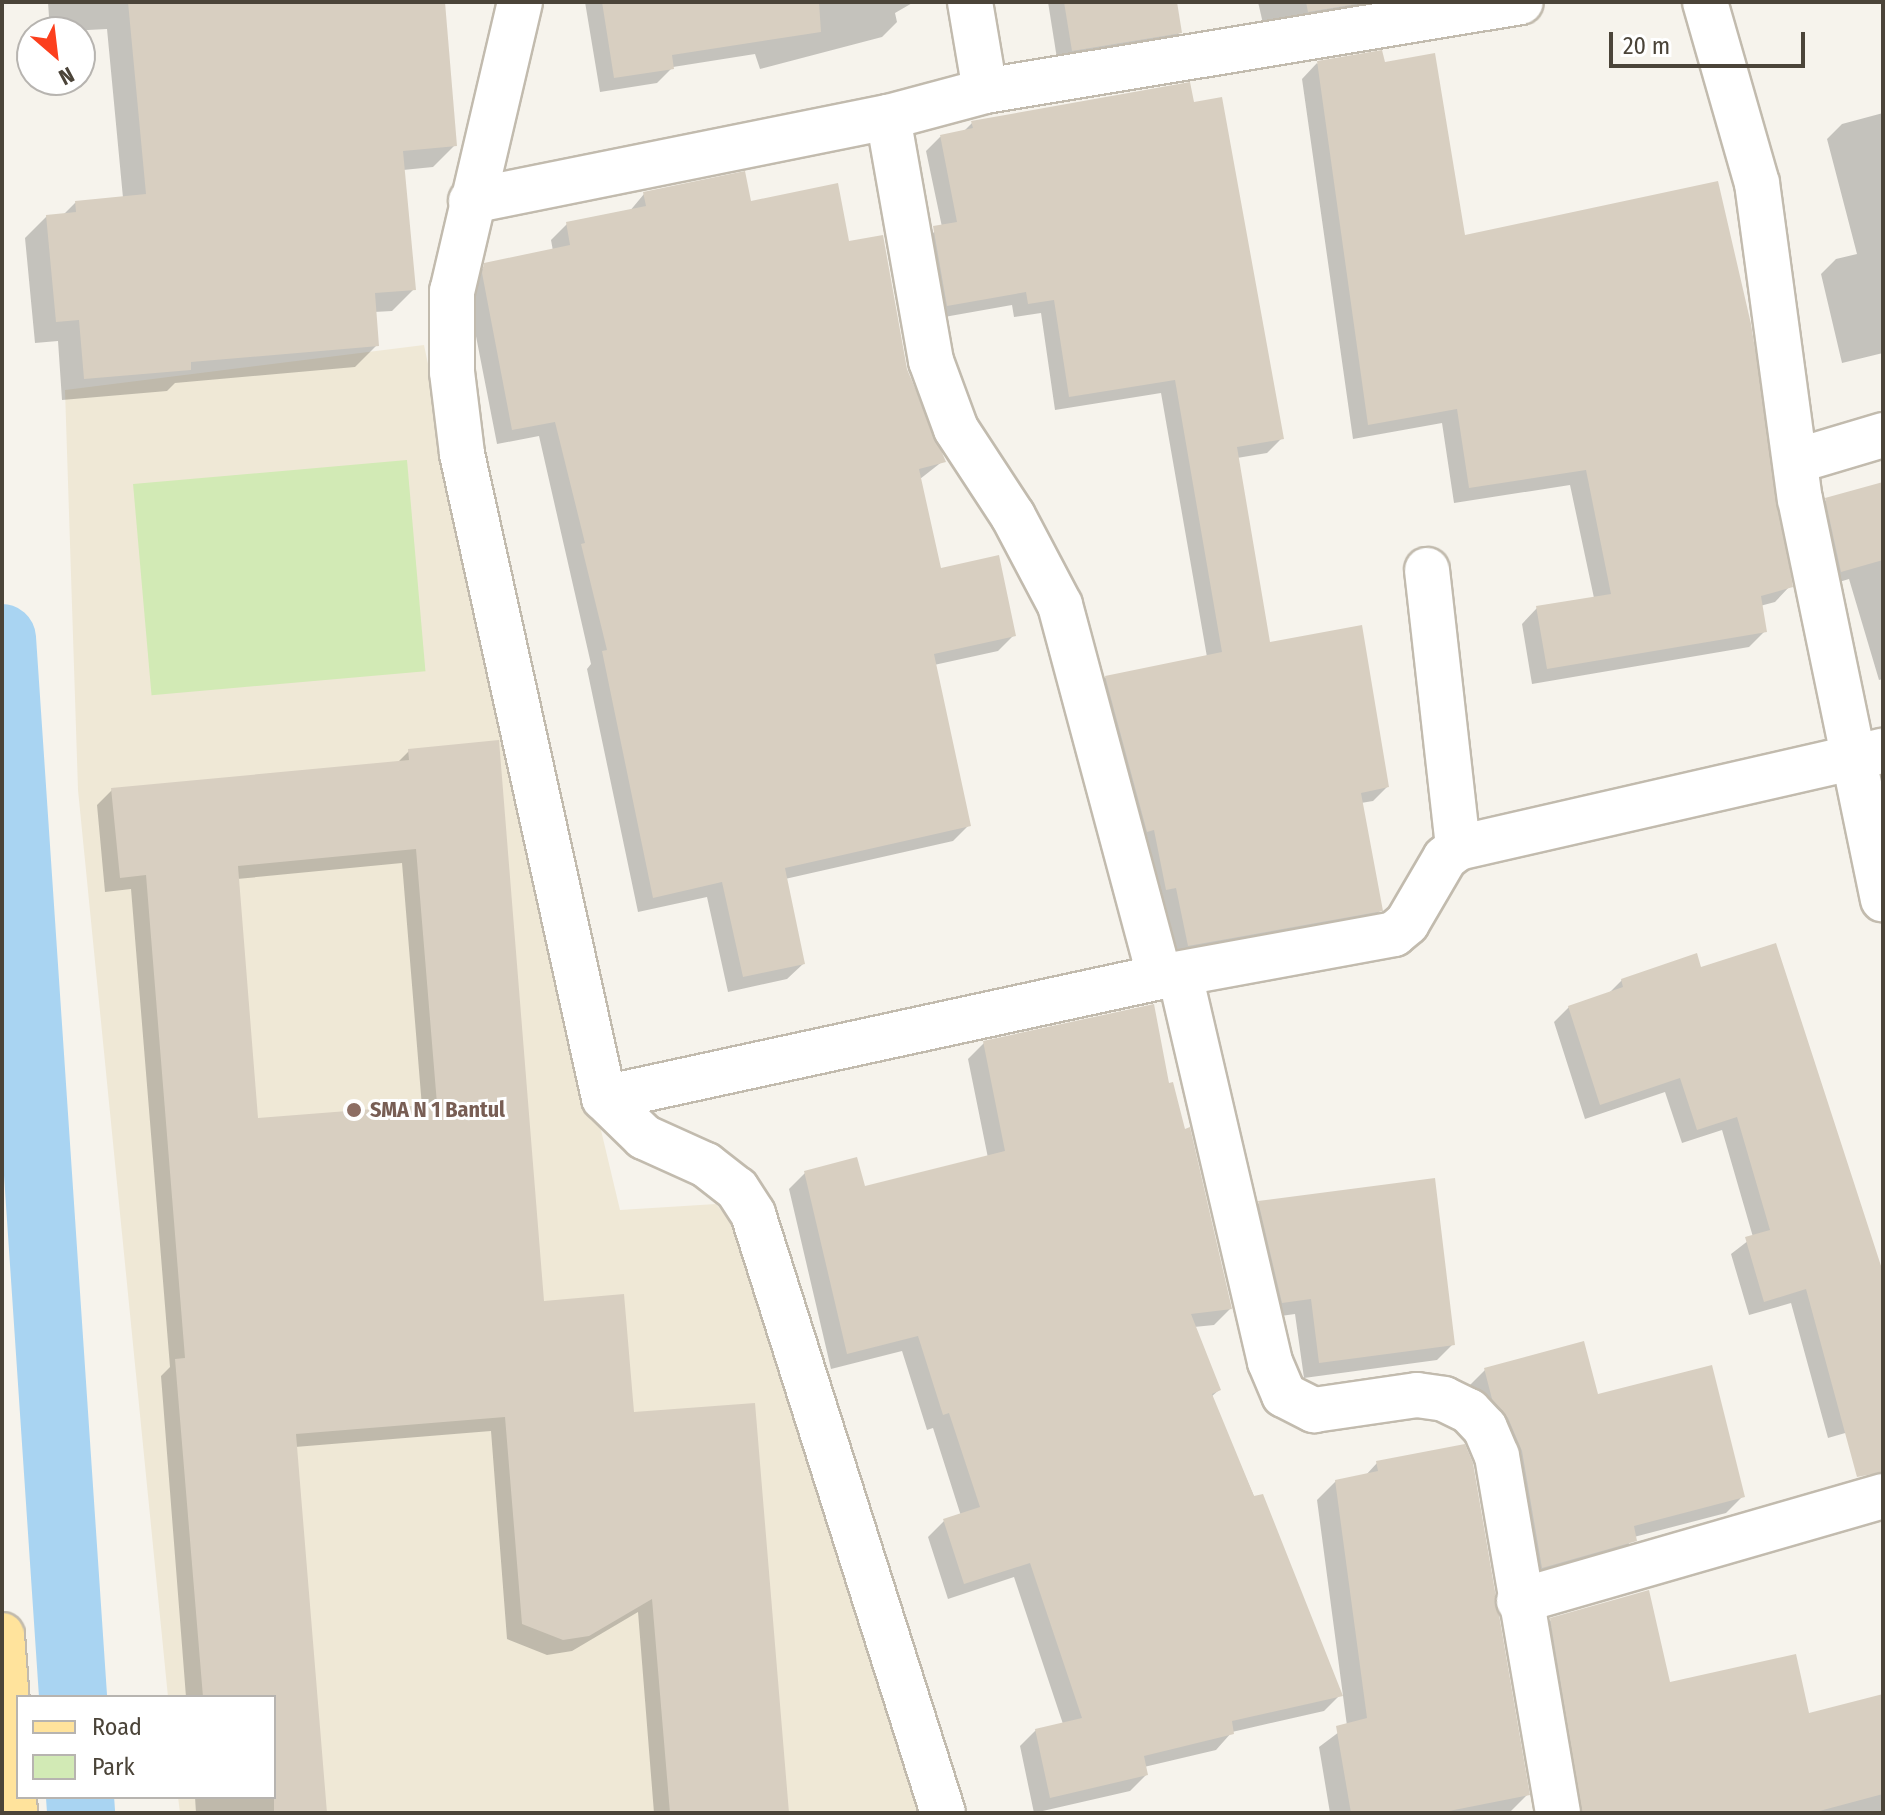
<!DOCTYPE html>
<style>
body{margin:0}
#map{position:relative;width:1885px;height:1815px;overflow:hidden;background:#f6f3ec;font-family:"Fira Sans Condensed",sans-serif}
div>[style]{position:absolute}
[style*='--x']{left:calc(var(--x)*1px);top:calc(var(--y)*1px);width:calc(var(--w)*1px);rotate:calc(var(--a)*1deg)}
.education>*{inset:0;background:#efe8d6}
.green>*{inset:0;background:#d2eab5;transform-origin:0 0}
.shadow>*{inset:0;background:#0003}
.canal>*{height:68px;margin:-34px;padding:0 34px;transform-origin:34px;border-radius:34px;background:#a9d4f2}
.building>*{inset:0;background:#d8cfc1}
.roads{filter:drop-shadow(2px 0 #c2bbae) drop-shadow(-2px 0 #c2bbae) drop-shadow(0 2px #c2bbae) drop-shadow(0 -2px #c2bbae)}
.minor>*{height:44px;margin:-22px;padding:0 22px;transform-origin:22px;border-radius:22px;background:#fff}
.major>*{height:44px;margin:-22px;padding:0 22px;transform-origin:22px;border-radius:22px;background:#ffe39c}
.dots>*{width:22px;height:22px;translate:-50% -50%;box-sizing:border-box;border:4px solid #fff;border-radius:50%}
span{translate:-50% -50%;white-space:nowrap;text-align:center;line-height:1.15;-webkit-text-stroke:6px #fff;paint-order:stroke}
.education-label{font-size:22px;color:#785e54;font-weight:700}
.left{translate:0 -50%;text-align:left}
.frame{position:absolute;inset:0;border:4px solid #4b4439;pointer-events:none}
.legend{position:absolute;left:16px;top:1695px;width:260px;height:104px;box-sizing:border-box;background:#fff;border:2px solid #b7b4b0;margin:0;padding:10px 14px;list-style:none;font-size:24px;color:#4b4439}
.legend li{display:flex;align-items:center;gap:16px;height:40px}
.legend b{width:40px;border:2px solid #b7b4b0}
.north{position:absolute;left:16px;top:16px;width:80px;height:80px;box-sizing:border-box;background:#fff;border:2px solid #b7b4b0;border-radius:50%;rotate:152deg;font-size:22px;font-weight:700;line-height:32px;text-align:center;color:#4b4439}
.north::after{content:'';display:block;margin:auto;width:28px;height:36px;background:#fc3f1d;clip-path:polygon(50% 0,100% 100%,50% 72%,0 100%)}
.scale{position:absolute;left:1609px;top:32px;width:196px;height:36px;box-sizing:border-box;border:4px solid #4b4439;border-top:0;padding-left:10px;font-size:24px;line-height:28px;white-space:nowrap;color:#4b4439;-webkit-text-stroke:6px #fff;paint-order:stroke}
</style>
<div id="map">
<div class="education">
<i style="clip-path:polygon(424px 345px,499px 701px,620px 1210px,716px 1204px,740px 1233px,925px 1813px,180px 1813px,178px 1797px,274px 1797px,274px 1697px,168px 1697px,78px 790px,65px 390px)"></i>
</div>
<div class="green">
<i style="left:407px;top:460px;width:212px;height:275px;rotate:85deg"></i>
</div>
<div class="shadow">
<i style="clip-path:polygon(48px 2px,443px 2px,455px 145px,433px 167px,403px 170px,414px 289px,392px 311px,374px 312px,377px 345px,355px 367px,175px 383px,167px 391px,62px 400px,58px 341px,35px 343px,25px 238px,47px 216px,63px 215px,75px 203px,123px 198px,107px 29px,50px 32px)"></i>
<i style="clip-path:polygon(585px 2px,914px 2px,895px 13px,897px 22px,882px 37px,760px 69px,755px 54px,673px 67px,657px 83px,600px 92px)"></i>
<i style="clip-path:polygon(1048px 2px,1175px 2px,1180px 32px,1165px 47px,1058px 65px)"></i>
<i style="clip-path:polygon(1258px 2px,1369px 2px,1354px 17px,1265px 32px)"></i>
<i style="clip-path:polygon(1317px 63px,1463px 237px,1790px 586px,1775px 602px,1760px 606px,1765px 631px,1749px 647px,1532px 684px,1522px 624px,1537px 608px,1594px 598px,1570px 485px,1454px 503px,1442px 423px,1353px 439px,1302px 79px)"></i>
<i style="clip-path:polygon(1883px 113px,1883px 353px,1842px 363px,1821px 274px,1836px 259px,1857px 254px,1827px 139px,1842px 124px)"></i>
<i style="clip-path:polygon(972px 123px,1282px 438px,1267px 453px,1237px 458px,1268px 644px,1387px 787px,1373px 801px,1361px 803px,1381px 910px,1366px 924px,1174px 960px,1092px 692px,1106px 677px,1207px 657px,1161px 393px,1055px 410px,1041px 313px,1014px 317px,1012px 305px,933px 319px,919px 242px,942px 227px,926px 151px,940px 137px,962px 133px)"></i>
<i style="clip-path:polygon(644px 194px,749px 203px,848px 243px,943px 461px,920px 479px,940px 570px,1014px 635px,998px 651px,934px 665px,969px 825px,953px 841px,785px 879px,803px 964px,787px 979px,728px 992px,707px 897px,638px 912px,587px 669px,591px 664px,539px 436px,497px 444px,467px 290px,485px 265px,553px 251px,551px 240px,567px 224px,629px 212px)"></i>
<i style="clip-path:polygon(1883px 484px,1883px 679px,1879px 680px,1849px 579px,1826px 586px,1812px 515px,1826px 500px)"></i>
<i style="clip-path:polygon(evenodd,409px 751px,542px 1303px,632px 1415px,787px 1813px,654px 1813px,638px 1612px,572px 1651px,547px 1655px,507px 1639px,491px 1431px,295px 1447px,325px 1813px,196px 1813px,195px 1797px,274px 1797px,274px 1697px,186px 1697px,161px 1376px,170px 1367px,131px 889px,105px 892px,97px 805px,112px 790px,397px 763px,409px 751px,402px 863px,422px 1107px,256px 1121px,237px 879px,402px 863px)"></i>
<i style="clip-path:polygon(1700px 970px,1883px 1279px,1883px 1422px,1828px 1438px,1791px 1303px,1749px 1315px,1731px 1254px,1753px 1237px,1722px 1130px,1682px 1143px,1665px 1092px,1585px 1119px,1554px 1022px,1569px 1007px,1608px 994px,1622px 980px)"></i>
<i style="clip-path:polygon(984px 1043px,1167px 1085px,1230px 1309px,1214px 1325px,1194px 1327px,1219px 1390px,1211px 1397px,1340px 1695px,1324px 1711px,1232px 1732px,1216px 1750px,1144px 1767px,1146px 1775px,1130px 1791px,1034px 1813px,1020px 1746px,1036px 1730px,1063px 1724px,1014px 1577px,948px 1599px,928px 1537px,944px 1521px,961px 1516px,933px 1428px,927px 1430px,902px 1351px,831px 1369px,789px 1189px,805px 1173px,863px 1188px,988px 1158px,968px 1059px)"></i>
<i style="clip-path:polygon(1259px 1203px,1453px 1344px,1437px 1360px,1304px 1378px,1295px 1314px,1266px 1318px,1243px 1219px)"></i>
<i style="clip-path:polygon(1485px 1370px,1597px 1397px,1742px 1497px,1726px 1513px,1634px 1537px,1619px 1556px,1526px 1583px,1469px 1386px)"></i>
<i style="clip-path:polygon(1377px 1463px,1527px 1795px,1509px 1813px,1330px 1813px,1319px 1747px,1347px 1726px,1317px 1500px,1336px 1481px,1365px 1476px)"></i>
<i style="clip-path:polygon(1551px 1620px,1669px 1685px,1808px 1716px,1883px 1696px,1883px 1813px,1565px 1813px,1535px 1636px)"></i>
</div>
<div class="canal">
<i style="--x:2;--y:638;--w:1061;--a:86.16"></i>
<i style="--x:80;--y:1797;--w:16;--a:86"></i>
</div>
<div class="building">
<i style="clip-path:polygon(128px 2px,445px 2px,457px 146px,403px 151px,416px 290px,375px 293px,379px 346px,191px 362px,191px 370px,84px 379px,79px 320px,56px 322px,46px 215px,76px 212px,75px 201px,146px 194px)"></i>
<i style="clip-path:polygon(602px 2px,819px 2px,821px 32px,672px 55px,674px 69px,614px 78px)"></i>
<i style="clip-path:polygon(1064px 2px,1177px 2px,1182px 33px,1072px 51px)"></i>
<i style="clip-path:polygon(1306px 2px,1368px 2px,1308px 12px)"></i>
<i style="clip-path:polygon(1382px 50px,1385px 62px,1435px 53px,1465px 235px,1718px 181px,1751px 324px,1793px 587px,1761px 596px,1767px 632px,1547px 669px,1536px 606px,1611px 594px,1586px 470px,1469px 488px,1457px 409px,1368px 425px,1317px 61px)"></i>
<i style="clip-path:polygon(1190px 82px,1194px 102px,1222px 97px,1284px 439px,1237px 447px,1270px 642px,1362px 625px,1389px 787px,1361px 793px,1383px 911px,1188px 946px,1176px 888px,1166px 890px,1154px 830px,1147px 832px,1105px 676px,1222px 652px,1175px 380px,1069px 397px,1054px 300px,1028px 304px,1026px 292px,947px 306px,933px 226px,957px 222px,940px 135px,973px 128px,971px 121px)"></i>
<i style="clip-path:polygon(745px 171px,751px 201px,838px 183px,849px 241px,883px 235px,907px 369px,946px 462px,919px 469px,941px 568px,999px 555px,1016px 636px,934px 654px,971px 826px,785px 868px,805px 964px,743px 977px,722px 882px,653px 898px,602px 651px,607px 650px,581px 544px,585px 543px,555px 422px,512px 430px,482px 273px,484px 263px,570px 245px,566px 222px,646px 206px,643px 192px)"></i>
<i style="clip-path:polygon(1883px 482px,1883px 560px,1841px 572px,1825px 498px)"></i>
<i style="clip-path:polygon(evenodd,499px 740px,544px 1301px,624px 1294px,634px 1412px,755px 1403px,789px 1813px,670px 1813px,652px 1599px,589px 1636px,563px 1640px,522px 1624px,505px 1417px,296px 1434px,327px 1813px,274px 1813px,274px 1697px,203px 1697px,175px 1359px,185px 1358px,146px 875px,120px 878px,111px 788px,409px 760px,408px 749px,499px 740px,416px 849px,437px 1104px,258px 1118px,238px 866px,416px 849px)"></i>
<i style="clip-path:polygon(1776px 943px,1883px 1272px,1883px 1472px,1857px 1477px,1806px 1289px,1764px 1302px,1745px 1237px,1770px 1230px,1737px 1117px,1697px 1130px,1680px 1078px,1600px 1105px,1568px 1006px,1623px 987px,1621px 979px,1697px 953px,1701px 967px)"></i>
<i style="clip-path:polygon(1154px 1004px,1169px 1083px,1173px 1082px,1185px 1129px,1190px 1127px,1232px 1309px,1191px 1314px,1221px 1390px,1212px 1394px,1254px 1496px,1263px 1494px,1343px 1696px,1232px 1721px,1234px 1734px,1144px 1756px,1148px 1775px,1050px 1798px,1035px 1729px,1082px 1718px,1030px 1563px,964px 1584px,943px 1519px,980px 1507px,949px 1413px,943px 1415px,918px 1336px,847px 1354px,804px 1171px,857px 1157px,865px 1186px,1005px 1151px,983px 1041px)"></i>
<i style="clip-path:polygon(1435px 1178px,1455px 1345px,1319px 1363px,1311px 1299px,1282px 1303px,1258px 1201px)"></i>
<i style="clip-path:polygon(1584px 1341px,1598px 1394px,1712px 1365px,1745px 1497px,1634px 1526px,1637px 1541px,1542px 1568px,1522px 1451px,1508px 1418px,1492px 1399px,1484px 1368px)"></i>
<i style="clip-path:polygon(1465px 1444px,1473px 1463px,1530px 1795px,1439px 1813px,1351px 1813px,1336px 1726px,1367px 1718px,1335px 1480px,1378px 1471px,1376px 1461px)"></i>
<i style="clip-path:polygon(1649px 1590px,1670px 1682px,1796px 1654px,1809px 1713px,1883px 1694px,1883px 1794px,1812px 1813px,1582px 1813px,1550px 1618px)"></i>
</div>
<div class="roads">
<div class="minor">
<i style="--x:520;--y:2;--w:297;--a:103.2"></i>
<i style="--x:452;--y:291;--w:81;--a:90"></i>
<i style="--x:452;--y:372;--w:83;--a:83"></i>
<i style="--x:462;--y:454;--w:659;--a:77.57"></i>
<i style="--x:604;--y:1098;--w:56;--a:44.3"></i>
<i style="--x:644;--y:1137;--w:68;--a:24.3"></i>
<i style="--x:706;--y:1165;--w:39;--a:38"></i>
<i style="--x:737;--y:1189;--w:30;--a:57"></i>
<i style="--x:753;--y:1214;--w:628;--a:72.4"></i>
<i style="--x:970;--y:2;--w:90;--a:80.4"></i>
<i style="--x:1705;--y:2;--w:188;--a:74"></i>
<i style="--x:1757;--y:183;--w:319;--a:82.3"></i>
<i style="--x:1800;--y:499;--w:409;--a:78.3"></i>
<i style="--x:888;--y:117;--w:248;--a:80"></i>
<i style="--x:931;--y:361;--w:72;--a:69.8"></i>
<i style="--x:956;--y:429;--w:104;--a:56.8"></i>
<i style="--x:1013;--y:516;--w:101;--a:62.2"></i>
<i style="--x:1060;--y:605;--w:385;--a:75"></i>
<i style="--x:471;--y:201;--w:425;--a:-11.4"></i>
<i style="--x:888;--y:117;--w:100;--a:-15"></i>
<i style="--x:985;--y:91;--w:543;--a:-9.43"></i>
<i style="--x:1796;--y:461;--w:91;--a:-16.6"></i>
<i style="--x:1427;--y:570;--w:280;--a:83.6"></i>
<i style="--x:1180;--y:975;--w:397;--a:76.9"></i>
<i style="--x:1270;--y:1362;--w:36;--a:67"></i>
<i style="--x:1284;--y:1395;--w:34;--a:27"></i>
<i style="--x:1314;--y:1410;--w:104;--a:-8.3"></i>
<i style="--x:1417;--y:1395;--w:27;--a:8"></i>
<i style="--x:1444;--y:1399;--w:28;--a:26"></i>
<i style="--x:1469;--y:1411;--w:23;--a:47"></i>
<i style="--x:1485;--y:1428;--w:30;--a:67"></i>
<i style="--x:1497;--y:1456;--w:362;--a:80.3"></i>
<i style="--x:604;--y:1098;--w:569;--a:-12.28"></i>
<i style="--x:1160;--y:977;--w:238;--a:-10.4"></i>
<i style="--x:1394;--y:934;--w:17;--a:-40"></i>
<i style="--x:1407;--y:923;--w:75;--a:-59.7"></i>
<i style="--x:1445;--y:858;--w:16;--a:-38"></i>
<i style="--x:1458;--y:848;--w:436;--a:-12.9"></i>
<i style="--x:1519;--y:1601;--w:379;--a:-16.1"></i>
</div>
<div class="major">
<i style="--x:2;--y:1635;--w:178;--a:85.8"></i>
</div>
</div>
<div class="dots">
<i style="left:354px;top:1110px;background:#8d6e63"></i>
</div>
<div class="education-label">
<span class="left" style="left:370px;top:1110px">SMA N 1 Bantul</span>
</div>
<div class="frame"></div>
<ul class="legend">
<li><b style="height:10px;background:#ffe39c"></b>Road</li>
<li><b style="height:22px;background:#d2eab5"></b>Park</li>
</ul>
<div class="north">N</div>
<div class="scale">20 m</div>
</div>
